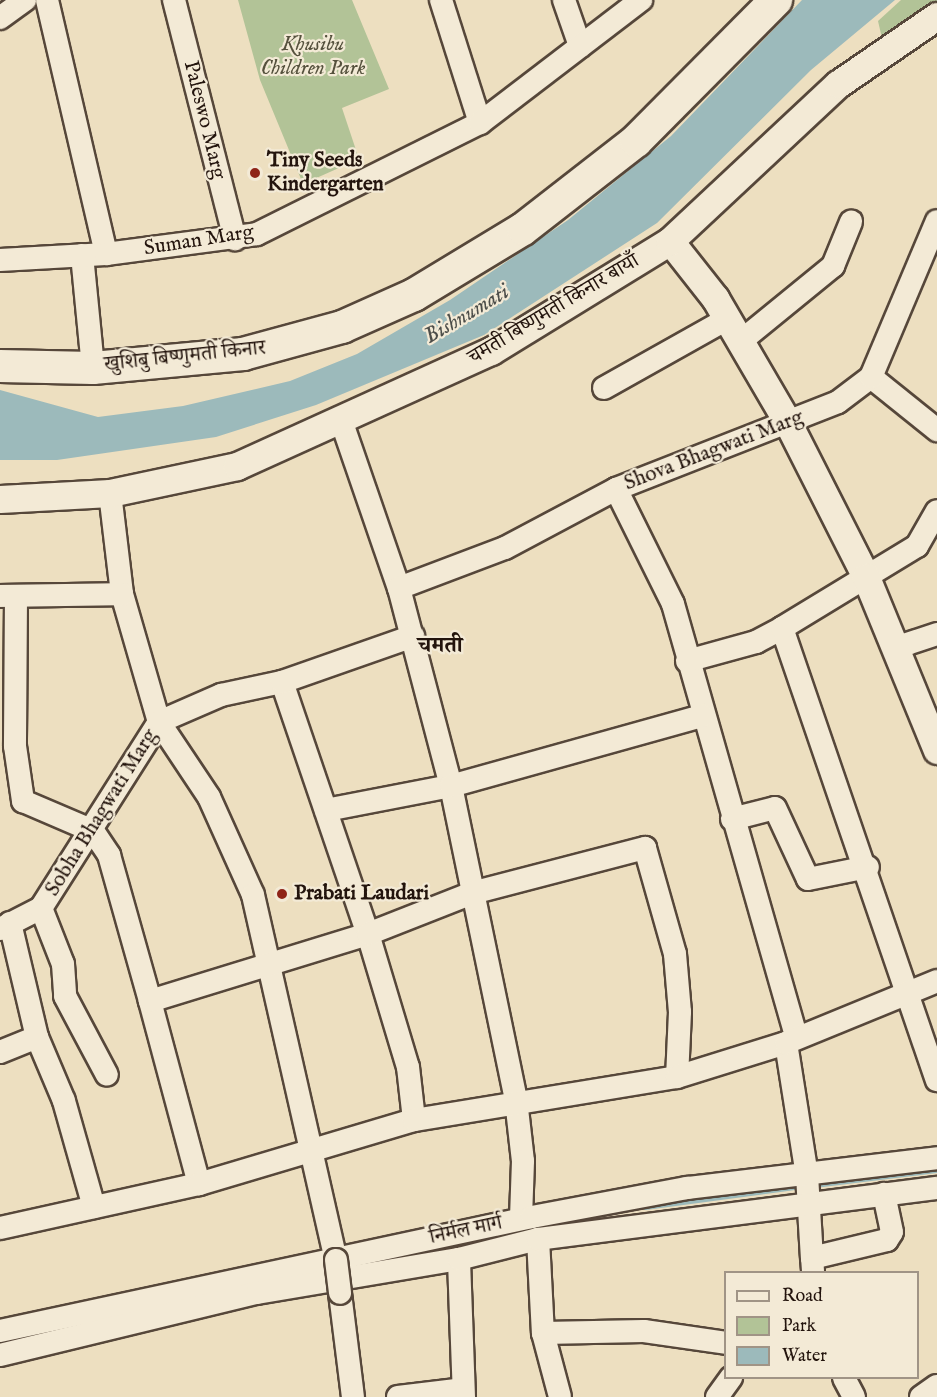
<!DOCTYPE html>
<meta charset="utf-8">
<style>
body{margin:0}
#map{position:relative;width:937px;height:1397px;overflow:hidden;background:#eddfc0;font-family:"IM FELL English","Noto Serif Devanagari",serif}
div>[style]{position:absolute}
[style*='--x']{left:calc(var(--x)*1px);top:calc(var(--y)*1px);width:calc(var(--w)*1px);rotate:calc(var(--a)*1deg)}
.green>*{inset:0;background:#b2c397}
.water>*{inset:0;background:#9cbabb}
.stream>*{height:5px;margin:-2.5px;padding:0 2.5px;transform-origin:2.5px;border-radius:2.5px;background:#9cbabb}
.canal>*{height:20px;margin:-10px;padding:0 10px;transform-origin:10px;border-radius:10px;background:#9cbabb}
.roads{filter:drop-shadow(2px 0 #56473a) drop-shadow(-2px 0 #56473a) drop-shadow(0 2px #56473a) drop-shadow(0 -2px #56473a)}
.minor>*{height:22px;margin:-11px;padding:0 11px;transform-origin:11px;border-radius:11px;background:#f3ead6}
.tertiary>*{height:27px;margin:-13.5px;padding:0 13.5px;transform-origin:13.5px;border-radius:13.5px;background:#f3ead6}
.secondary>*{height:32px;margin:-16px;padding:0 16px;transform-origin:16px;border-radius:16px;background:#f3ead6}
.bridges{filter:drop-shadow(2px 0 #56473a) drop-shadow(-2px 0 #56473a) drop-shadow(0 2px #56473a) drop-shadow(0 -2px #56473a)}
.minor-bridge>*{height:22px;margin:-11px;padding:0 11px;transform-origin:11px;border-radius:11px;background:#f3ead6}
.dots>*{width:16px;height:16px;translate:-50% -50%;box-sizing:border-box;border:3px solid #f3ead6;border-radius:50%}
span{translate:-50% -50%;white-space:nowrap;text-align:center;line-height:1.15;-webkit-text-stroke:4.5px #f3ead6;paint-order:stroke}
.park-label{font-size:21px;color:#55513d;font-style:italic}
.street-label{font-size:21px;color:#23140d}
.poi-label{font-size:21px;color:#23140d;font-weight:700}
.left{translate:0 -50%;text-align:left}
.water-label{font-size:22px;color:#4d4e4a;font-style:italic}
.neighbourhood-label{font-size:22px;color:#23140d;font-weight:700}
.legend{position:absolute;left:724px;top:1271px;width:195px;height:108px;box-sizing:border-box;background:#f3ead6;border:2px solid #a09486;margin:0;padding:8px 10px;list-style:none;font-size:18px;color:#23140d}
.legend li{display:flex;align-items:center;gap:12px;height:30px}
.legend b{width:30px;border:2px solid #a09486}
</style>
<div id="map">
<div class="green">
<i style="clip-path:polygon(238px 0,352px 0,389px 89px,342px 108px,359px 159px,303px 184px,260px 80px)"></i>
<i style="clip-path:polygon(901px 0,937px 0,937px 10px,886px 56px,878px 21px)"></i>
</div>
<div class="water">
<i style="clip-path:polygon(802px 0,895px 0,811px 70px,657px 223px,484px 335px,316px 405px,216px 437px,57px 460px,0 460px,0 390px,98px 417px,183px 406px,290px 381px,357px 354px,450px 300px,568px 220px,671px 136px)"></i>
</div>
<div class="stream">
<i style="--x:814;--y:1185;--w:124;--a:-7"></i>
<i style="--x:645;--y:1207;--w:158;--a:-7.6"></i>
<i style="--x:539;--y:1228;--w:45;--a:-11.6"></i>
</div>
<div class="canal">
<i style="--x:365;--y:1267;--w:153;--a:-12.5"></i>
</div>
<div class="roads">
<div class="minor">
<i style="--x:47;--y:0;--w:261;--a:76.9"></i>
<i style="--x:174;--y:0;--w:247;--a:75.7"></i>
<i style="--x:441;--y:0;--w:129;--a:72.4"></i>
<i style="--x:564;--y:0;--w:49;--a:70.8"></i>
<i style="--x:0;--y:18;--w:31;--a:-36"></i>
<i style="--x:82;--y:255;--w:114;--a:84.4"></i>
<i style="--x:0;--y:260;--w:106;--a:-3.2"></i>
<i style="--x:106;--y:254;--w:152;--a:-7.5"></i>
<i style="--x:257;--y:234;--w:249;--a:-26.5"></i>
<i style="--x:480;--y:123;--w:203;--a:-37.4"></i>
<i style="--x:741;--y:341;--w:119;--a:-39.2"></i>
<i style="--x:833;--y:266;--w:48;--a:-67.8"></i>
<i style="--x:871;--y:377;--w:85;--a:38.8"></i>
<i style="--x:604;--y:388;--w:141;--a:-29.3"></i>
<i style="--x:341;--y:420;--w:178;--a:71"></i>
<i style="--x:399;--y:588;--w:205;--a:75.3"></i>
<i style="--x:451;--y:786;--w:321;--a:78.3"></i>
<i style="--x:516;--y:1100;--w:61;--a:83.5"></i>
<i style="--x:523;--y:1161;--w:58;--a:92"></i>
<i style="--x:616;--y:489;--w:128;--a:63.6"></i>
<i style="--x:673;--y:604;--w:450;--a:74.1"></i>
<i style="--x:110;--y:493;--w:102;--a:83.2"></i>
<i style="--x:122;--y:594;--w:133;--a:73.9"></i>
<i style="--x:159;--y:722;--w:90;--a:56.3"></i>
<i style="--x:209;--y:797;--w:107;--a:65.8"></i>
<i style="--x:253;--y:895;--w:374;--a:77.2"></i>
<i style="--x:399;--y:588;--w:113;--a:-20.7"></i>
<i style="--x:505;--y:548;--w:126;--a:-28"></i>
<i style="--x:616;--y:489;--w:238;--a:-21.4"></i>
<i style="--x:838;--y:402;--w:41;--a:-37.1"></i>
<i style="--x:871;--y:377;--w:169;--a:-67.1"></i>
<i style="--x:0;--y:596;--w:122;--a:-0.9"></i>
<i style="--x:16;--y:597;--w:149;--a:90.4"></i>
<i style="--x:15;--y:746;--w:56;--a:81.7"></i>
<i style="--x:23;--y:801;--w:76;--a:23.2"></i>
<i style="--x:93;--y:831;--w:29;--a:56"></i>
<i style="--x:109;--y:855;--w:152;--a:74.3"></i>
<i style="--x:782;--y:628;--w:478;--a:71.1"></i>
<i style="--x:895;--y:648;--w:44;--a:-18.4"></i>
<i style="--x:687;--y:661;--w:72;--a:-15.4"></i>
<i style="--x:756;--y:642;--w:30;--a:-28"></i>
<i style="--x:782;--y:628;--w:158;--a:-31.3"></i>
<i style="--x:917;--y:546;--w:40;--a:-60.3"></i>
<i style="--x:282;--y:682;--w:266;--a:71.2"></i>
<i style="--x:368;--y:934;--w:139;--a:73.3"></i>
<i style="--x:408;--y:1067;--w:53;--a:83.5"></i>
<i style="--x:326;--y:810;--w:127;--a:-10.9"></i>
<i style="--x:451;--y:786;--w:261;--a:-15.6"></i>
<i style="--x:732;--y:819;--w:44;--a:-14.3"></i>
<i style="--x:775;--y:808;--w:78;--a:65.1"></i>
<i style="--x:808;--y:879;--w:61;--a:-11.3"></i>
<i style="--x:41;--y:908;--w:60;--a:68.6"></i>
<i style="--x:63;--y:964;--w:32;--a:86"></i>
<i style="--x:65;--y:996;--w:89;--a:62"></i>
<i style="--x:10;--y:923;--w:117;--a:76.7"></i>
<i style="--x:37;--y:1037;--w:69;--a:67.1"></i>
<i style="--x:64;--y:1101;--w:110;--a:74.2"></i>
<i style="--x:0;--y:929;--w:46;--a:-27.1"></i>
<i style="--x:41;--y:908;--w:220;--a:-57.6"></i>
<i style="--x:159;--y:722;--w:68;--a:-23.5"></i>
<i style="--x:221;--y:695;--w:62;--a:-12"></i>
<i style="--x:282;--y:682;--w:139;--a:-19.3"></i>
<i style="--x:786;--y:1043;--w:134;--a:81"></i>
<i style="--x:807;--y:1175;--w:83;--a:86.6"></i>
<i style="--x:0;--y:1052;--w:40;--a:-22"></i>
<i style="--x:199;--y:1184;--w:189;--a:-105"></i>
<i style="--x:150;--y:1001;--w:228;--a:-17.1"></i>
<i style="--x:368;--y:934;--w:112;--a:-21.5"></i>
<i style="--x:472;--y:893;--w:179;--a:-14.6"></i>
<i style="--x:645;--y:848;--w:110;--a:74.2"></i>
<i style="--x:675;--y:954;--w:58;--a:85.1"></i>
<i style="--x:680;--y:1012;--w:65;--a:92.6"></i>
<i style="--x:0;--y:1228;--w:204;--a:-12.5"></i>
<i style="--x:199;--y:1184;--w:224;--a:-16.6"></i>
<i style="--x:414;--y:1120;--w:266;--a:-9.3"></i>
<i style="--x:677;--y:1077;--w:114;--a:-17.3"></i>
<i style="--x:786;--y:1043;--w:163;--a:-22.3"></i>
<i style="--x:538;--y:1239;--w:94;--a:87"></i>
<i style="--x:543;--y:1333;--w:66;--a:75.1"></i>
<i style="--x:813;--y:1271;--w:13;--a:-94"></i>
<i style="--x:812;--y:1258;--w:77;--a:-13.5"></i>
<i style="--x:887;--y:1240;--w:9;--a:-58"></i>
<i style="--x:892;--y:1232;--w:39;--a:-102"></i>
<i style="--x:340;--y:1293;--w:105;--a:82.9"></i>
<i style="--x:0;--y:1331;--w:544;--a:-12.09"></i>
<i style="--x:532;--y:1217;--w:158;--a:-10.6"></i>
<i style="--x:687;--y:1188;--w:252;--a:-6.8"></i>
<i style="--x:543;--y:1333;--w:101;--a:-1.1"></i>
<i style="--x:644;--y:1331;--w:83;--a:8.3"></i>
<i style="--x:0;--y:1355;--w:264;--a:-13.6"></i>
<i style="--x:257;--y:1293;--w:205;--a:-9.6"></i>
<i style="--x:844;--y:1378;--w:21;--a:62"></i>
<i style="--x:398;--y:1397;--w:65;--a:-7"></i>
<i style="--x:464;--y:1397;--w:138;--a:-92.1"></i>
<i style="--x:459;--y:1259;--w:81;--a:-14.2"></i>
<i style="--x:538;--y:1239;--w:402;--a:-7.3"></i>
<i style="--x:717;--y:1397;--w:24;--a:-54"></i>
<i style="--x:921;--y:1397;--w:19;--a:-35"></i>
</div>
<div class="tertiary">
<i style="--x:670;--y:241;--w:73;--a:51.7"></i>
<i style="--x:715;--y:298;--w:145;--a:59.7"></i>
<i style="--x:788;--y:423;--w:173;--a:63.1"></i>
<i style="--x:866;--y:577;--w:187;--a:67.7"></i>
<i style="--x:0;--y:499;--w:110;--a:-3.1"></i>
<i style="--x:110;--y:493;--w:130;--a:-12"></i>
<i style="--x:237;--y:466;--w:279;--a:-24.4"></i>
<i style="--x:491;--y:351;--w:210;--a:-31.6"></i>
<i style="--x:670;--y:241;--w:230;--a:-43.1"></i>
<i style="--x:838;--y:84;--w:120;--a:-34.5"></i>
</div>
<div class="secondary">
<i style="--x:0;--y:366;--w:93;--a:1.2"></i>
<i style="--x:93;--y:368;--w:151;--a:-5.3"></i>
<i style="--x:243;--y:354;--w:103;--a:-15.3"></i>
<i style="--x:342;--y:327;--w:79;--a:-24"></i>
<i style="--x:414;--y:295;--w:127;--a:-31.2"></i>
<i style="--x:523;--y:229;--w:143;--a:-37.9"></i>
<i style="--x:636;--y:141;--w:199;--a:-45.2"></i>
</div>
</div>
<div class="bridges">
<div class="minor-bridge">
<i style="--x:336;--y:1260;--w:33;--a:83"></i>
</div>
</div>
<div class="dots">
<i style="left:255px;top:173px;background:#8f2418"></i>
<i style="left:282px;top:894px;background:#8f2418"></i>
</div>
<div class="park-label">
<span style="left:313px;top:57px">Khusibu<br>Children Park</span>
</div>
<div class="street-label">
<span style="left:204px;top:120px;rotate:76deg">Paleswo Marg</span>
<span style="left:199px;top:241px;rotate:-9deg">Suman Marg</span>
<span style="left:554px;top:310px;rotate:-31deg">चमती बिष्णुमती किनार बायाँ</span>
<span style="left:185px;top:357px;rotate:-6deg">खुशिबु बिष्णुमती किनार</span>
<span style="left:714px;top:451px;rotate:-21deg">Shova Bhagwati Marg</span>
<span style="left:102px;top:813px;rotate:-58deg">Sobha Bhagwati Marg</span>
<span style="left:466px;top:1231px;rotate:-12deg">निर्मल मार्ग</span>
</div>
<div class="poi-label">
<span class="left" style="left:267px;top:173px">Tiny Seeds<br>Kindergarten</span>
<span class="left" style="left:294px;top:894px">Prabati Laudari</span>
</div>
<div class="water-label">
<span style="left:467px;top:315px;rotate:-31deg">Bishnumati</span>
</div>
<div class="neighbourhood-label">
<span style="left:440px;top:647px">चमती</span>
</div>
<ul class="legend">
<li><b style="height:8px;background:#f3ead6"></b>Road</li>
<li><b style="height:16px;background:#b2c397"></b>Park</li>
<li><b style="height:16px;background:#9cbabb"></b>Water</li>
</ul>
</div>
